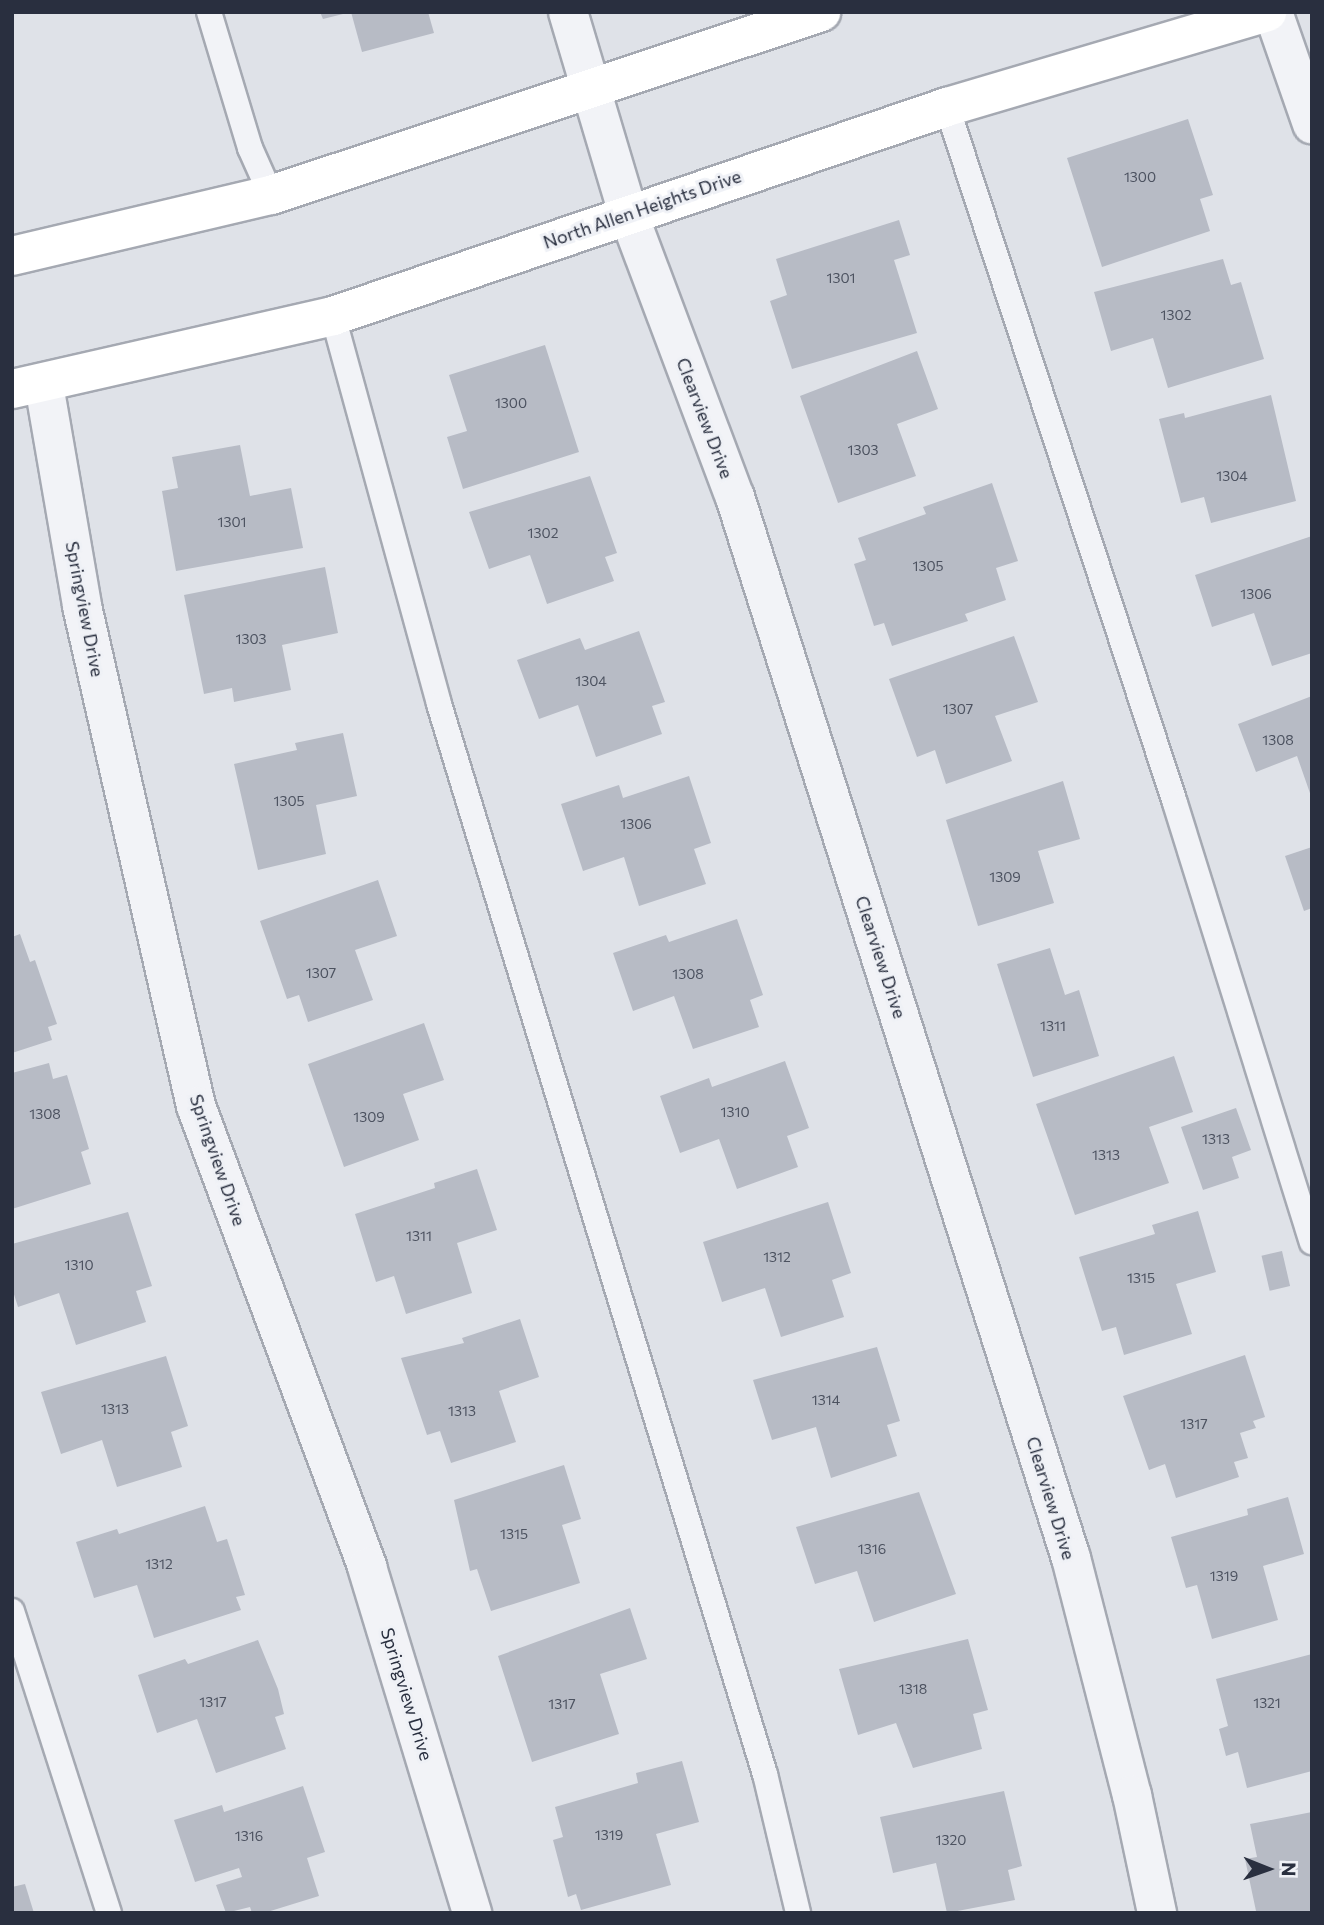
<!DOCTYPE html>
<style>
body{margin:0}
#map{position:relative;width:1324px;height:1925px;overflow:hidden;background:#dfe2e8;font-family:Commissioner,sans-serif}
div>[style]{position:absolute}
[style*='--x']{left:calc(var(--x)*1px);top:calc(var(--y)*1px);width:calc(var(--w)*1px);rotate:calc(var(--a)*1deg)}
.building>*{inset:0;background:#b7bbc5;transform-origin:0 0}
.roads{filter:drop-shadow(2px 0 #a5a9b2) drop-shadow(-2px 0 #a5a9b2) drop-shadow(0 2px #a5a9b2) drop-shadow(0 -2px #a5a9b2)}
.service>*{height:24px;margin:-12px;padding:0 12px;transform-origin:12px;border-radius:12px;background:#f2f3f7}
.minor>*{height:38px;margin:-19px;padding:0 19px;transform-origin:19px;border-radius:19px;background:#f2f3f7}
.secondary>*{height:38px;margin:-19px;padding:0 19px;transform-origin:19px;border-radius:19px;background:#fff}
span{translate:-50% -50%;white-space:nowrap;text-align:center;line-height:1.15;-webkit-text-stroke:6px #eff1f6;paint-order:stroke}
.number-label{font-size:14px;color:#4c5260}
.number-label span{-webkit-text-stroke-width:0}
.street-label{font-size:18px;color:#292f3f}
.frame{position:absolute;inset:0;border:14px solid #292f3f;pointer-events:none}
.north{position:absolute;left:1233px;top:1834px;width:70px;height:70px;-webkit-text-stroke:5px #eff1f6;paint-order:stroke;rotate:91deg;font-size:19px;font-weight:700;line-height:28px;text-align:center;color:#292f3f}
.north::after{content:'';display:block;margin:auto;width:24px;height:32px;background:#292f3f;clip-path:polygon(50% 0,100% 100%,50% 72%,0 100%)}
</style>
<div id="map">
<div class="building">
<i style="clip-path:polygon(320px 12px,347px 12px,347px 13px,323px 19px)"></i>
<i style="clip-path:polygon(351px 12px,428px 12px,434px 33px,362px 52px)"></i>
<i style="clip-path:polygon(1188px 119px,1213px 195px,1200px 199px,1210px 231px,1102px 267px,1067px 158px)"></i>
<i style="clip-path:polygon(899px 220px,910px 255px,894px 260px,917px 333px,792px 369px,770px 301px,787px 295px,776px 259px)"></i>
<i style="clip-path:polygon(1223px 259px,1231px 285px,1241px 282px,1264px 359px,1168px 388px,1153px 338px,1111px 351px,1094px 292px)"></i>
<i style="clip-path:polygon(545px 345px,579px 452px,463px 489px,447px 437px,467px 431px,449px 375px)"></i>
<i style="clip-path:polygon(917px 351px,938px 409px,897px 424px,916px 476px,838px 503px,800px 396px)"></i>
<i style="clip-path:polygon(1271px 395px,1296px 501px,1211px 523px,1204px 497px,1181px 503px,1159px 419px,1184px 413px,1185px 418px)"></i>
<i style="clip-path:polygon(240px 445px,250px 496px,291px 488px,303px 548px,176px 571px,162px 491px,178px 488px,172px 457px)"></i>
<i style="clip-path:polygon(590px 476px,617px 553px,605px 557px,614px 581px,547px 604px,530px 555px,489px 569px,469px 512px)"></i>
<i style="clip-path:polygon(992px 483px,1018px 561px,996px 568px,1006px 600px,965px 614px,968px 621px,892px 646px,884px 623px,874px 626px,854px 564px,866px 560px,858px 538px,926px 514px,923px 507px)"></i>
<i style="clip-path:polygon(1312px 536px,1312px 653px,1272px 666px,1254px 613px,1212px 627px,1195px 575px)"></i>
<i style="clip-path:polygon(325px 567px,338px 633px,282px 645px,291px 690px,234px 702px,232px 688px,204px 694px,184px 595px)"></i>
<i style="clip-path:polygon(639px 631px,665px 702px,652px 706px,662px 734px,596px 757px,578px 705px,539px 719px,517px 660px,580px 638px,585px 650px)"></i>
<i style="clip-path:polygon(1014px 636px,1038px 702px,995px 716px,1012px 761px,946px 784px,935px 750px,917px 757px,889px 679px)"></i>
<i style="clip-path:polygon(1312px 696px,1312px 796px,1311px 796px,1297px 756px,1256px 772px,1238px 724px)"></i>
<i style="clip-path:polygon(343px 733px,357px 796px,316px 805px,326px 854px,258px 870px,234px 764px,297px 750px,295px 743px)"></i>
<i style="clip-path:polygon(689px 776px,711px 843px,694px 849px,706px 884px,639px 906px,624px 857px,583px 871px,561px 804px,619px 785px,623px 798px)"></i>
<i style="clip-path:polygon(1063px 781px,1080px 839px,1038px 851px,1054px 903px,978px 926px,946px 820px)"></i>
<i style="clip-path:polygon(1312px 847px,1312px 908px,1304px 911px,1285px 856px)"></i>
<i style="clip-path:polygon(378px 880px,397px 936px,355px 950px,373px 1000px,308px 1022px,299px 995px,287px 999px,260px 921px)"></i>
<i style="clip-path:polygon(737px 919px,763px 995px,750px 1000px,759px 1027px,693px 1049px,674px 996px,633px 1011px,613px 953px,666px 935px,669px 942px)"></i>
<i style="clip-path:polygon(20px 934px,30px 962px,35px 960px,57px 1024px,48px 1027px,52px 1040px,12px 1053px,12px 937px)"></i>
<i style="clip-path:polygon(1050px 948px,1065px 995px,1079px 990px,1099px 1056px,1033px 1077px,997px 964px)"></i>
<i style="clip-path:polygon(424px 1023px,444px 1080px,403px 1094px,419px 1140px,344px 1167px,308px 1064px)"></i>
<i style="clip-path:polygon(1174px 1056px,1193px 1112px,1149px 1127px,1169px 1183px,1075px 1215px,1036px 1104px)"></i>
<i style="clip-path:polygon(785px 1061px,809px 1128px,787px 1136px,798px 1167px,737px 1189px,719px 1139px,680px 1153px,660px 1096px,709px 1078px,712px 1087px)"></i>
<i style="clip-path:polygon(49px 1063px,53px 1079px,67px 1075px,89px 1149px,81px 1152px,91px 1184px,12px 1209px,12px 1073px)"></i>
<i style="clip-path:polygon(1236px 1108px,1251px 1150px,1232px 1157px,1239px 1178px,1203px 1190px,1181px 1127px)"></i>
<i style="clip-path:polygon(477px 1169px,497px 1230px,457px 1243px,472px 1293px,406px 1314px,394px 1276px,376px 1282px,355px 1214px,435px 1188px,434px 1183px)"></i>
<i style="clip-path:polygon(828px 1202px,851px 1273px,832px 1280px,844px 1317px,781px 1337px,765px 1288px,722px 1302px,703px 1242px)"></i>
<i style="clip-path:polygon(1198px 1211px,1216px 1272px,1176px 1284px,1192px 1334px,1124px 1355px,1116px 1327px,1102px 1331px,1079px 1257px,1155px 1234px,1152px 1225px)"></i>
<i style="clip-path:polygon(128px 1212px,152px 1286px,136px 1291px,146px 1322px,76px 1345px,59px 1293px,18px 1307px,12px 1288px,12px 1244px)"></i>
<i style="left:1282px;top:1251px;width:36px;height:21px;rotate:77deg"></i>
<i style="clip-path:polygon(520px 1319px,539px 1377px,499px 1391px,516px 1442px,451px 1463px,440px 1431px,427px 1435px,401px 1358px,464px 1343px,462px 1338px)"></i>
<i style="clip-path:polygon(877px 1347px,900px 1421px,887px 1425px,897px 1456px,831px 1478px,816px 1427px,772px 1440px,753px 1380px)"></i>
<i style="clip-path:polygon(1245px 1355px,1265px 1417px,1253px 1421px,1256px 1428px,1240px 1433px,1248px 1458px,1234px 1462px,1239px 1477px,1176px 1498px,1165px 1464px,1149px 1470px,1123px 1396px)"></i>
<i style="clip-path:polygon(166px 1356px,188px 1426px,171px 1432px,182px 1467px,117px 1487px,102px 1440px,61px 1454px,41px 1392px)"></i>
<i style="clip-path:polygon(564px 1465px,581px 1519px,562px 1525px,580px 1583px,491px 1611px,477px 1569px,470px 1571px,454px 1500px)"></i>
<i style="clip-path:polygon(919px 1492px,956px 1594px,874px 1622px,857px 1571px,815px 1584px,796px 1527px)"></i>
<i style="clip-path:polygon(1288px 1497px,1304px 1554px,1263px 1566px,1278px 1620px,1212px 1639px,1197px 1585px,1186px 1588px,1171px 1537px,1248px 1515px,1247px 1509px)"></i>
<i style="clip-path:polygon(205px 1506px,217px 1542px,227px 1539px,245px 1595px,236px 1597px,241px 1610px,154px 1638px,137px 1585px,94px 1598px,76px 1542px,117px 1529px,119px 1534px)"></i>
<i style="clip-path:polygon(630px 1608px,647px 1659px,600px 1674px,619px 1734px,532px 1762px,498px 1656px)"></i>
<i style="clip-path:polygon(968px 1639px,988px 1710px,973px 1714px,982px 1749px,913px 1768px,896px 1723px,858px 1735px,839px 1669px)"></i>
<i style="clip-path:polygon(258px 1640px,278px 1689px,284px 1714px,275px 1717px,286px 1749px,216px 1773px,197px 1719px,157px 1733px,138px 1675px,185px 1659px,188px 1664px)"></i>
<i style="clip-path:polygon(1312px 1654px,1312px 1771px,1247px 1788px,1238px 1752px,1226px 1756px,1219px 1729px,1228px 1726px,1216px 1679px)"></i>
<i style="clip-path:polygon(682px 1761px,699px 1822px,656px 1834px,671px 1885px,581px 1910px,576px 1894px,568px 1897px,553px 1840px,563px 1837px,555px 1807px,638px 1783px,636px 1773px)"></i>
<i style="clip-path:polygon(303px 1786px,325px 1852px,307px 1858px,319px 1896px,264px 1913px,252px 1913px,250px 1907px,226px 1913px,216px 1885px,242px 1877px,239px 1868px,195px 1882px,174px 1820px,222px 1805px,224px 1812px)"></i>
<i style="clip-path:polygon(1004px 1791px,1022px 1866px,1008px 1870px,1015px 1900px,947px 1913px,936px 1863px,893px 1873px,880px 1817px)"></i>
<i style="clip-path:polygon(1312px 1812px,1312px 1913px,1256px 1911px,1245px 1859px,1257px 1857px,1250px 1824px)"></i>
<i style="clip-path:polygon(25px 1884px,34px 1913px,12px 1913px,12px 1887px)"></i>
</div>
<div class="roads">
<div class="service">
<i style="--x:209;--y:12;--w:142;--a:73.2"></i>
<i style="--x:250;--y:148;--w:51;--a:65.9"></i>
<i style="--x:947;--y:107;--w:732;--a:71.86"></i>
<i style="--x:1175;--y:803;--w:460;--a:72.7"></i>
<i style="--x:333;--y:316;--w:402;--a:74.7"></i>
<i style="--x:439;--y:704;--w:1119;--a:73.06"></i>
<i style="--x:765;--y:1774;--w:143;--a:76.6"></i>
<i style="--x:12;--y:1611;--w:317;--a:72.2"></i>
</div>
<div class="minor">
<i style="--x:568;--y:12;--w:210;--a:73.4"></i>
<i style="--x:628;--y:213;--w:303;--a:69.4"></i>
<i style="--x:735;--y:497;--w:1113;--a:72.43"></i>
<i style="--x:1071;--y:1558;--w:245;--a:75.6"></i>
<i style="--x:1132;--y:1795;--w:121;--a:78"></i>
<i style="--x:1273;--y:12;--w:119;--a:70.8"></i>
<i style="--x:44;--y:385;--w:224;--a:80.2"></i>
<i style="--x:82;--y:606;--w:513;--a:77.16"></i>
<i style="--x:196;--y:1106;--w:492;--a:69.6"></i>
<i style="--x:367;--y:1567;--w:362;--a:73.1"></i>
</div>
<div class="secondary">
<i style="--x:12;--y:256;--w:266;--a:-13.3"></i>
<i style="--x:271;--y:195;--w:580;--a:-18.4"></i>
<i style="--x:12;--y:389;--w:329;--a:-12.8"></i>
<i style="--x:333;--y:316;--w:649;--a:-18.8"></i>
<i style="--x:947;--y:107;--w:334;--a:-16.5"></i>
</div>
</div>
<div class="number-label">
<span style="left:1140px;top:177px">1300</span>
<span style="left:841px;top:278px">1301</span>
<span style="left:1176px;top:315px">1302</span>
<span style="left:511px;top:403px">1300</span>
<span style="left:863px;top:450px">1303</span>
<span style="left:1232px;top:476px">1304</span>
<span style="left:232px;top:522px">1301</span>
<span style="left:543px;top:533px">1302</span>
<span style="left:928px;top:566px">1305</span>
<span style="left:1256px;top:594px">1306</span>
<span style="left:251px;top:639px">1303</span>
<span style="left:591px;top:681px">1304</span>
<span style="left:958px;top:709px">1307</span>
<span style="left:1278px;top:740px">1308</span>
<span style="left:289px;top:801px">1305</span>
<span style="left:636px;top:824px">1306</span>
<span style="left:1005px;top:877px">1309</span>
<span style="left:321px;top:973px">1307</span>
<span style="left:688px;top:974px">1308</span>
<span style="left:1053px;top:1026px">1311</span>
<span style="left:735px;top:1112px">1310</span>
<span style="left:45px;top:1114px">1308</span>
<span style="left:369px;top:1117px">1309</span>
<span style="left:1216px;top:1139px">1313</span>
<span style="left:1106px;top:1155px">1313</span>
<span style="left:419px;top:1236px">1311</span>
<span style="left:777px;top:1257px">1312</span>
<span style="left:79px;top:1265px">1310</span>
<span style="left:1141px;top:1278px">1315</span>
<span style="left:826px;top:1400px">1314</span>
<span style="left:115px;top:1409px">1313</span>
<span style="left:462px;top:1411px">1313</span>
<span style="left:1194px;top:1424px">1317</span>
<span style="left:514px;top:1534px">1315</span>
<span style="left:872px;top:1549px">1316</span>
<span style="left:159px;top:1564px">1312</span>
<span style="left:1224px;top:1576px">1319</span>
<span style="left:913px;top:1689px">1318</span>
<span style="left:213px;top:1702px">1317</span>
<span style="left:1267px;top:1703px">1321</span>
<span style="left:562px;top:1704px">1317</span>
<span style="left:609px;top:1835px">1319</span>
<span style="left:249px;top:1836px">1316</span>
<span style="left:951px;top:1840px">1320</span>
</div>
<div class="street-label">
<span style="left:642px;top:209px;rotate:-19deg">North Allen Heights Drive</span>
<span style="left:705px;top:418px;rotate:69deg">Clearview Drive</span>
<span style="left:85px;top:609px;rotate:79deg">Springview Drive</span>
<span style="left:881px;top:957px;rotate:72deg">Clearview Drive</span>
<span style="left:218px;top:1160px;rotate:71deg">Springview Drive</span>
<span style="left:1051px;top:1498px;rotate:73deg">Clearview Drive</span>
<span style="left:407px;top:1694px;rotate:73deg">Springview Drive</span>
</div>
<div class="frame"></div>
<div class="north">N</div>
</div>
